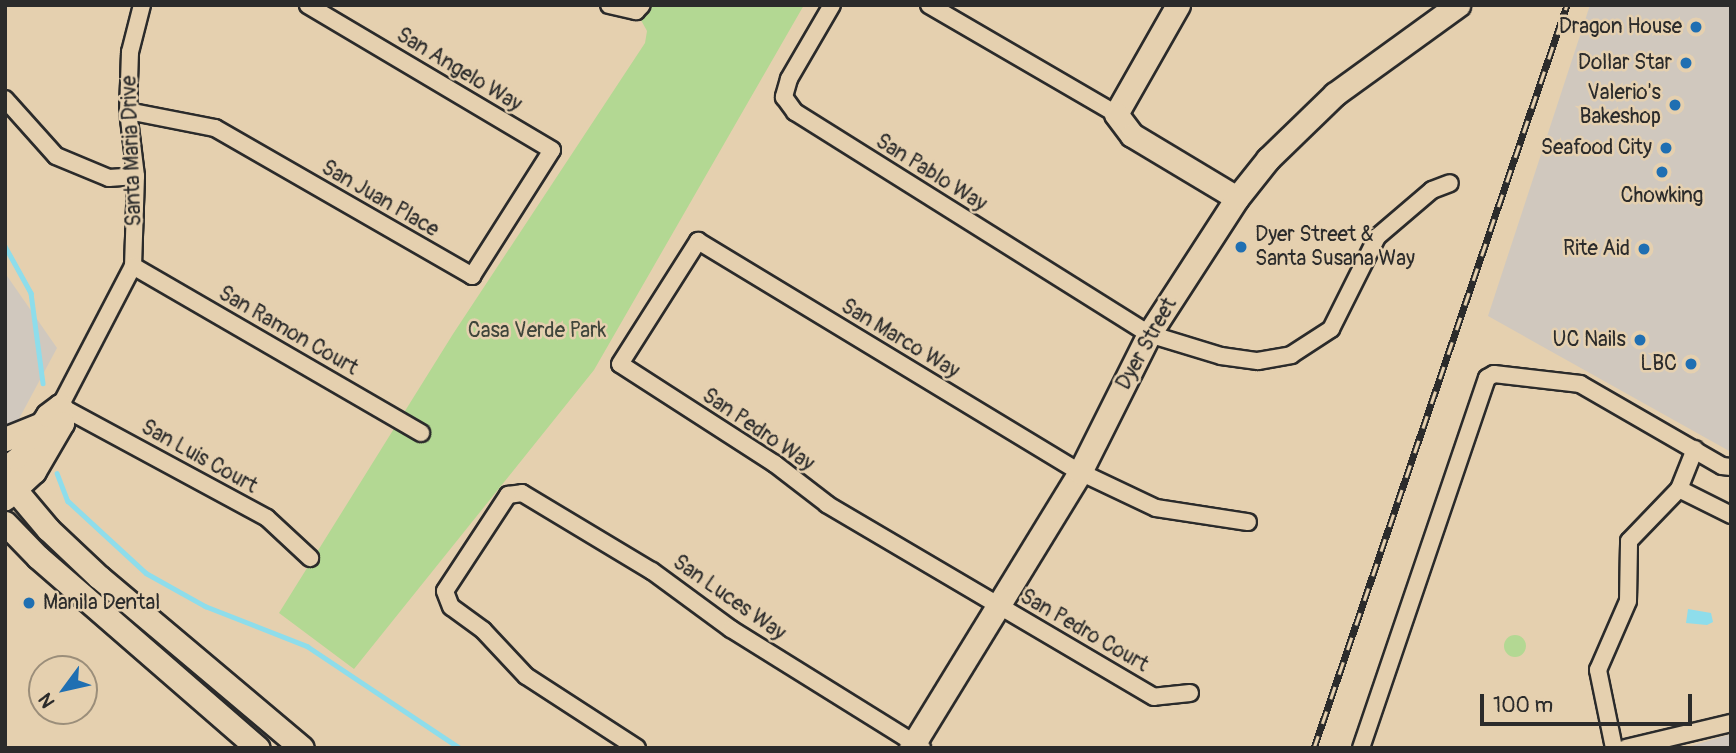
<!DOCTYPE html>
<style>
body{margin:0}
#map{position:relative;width:1736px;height:753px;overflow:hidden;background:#e5d0af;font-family:Pangolin,sans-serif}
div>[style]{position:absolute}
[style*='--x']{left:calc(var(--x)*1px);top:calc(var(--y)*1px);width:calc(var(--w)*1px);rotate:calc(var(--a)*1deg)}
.built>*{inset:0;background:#d0c8be}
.green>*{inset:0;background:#b3d893}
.round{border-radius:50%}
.water>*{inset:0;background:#8eddeb}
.stream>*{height:4.5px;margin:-2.25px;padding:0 2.25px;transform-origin:2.25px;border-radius:2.25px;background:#8eddeb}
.roads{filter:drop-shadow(2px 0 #2b2b2b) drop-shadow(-2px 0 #2b2b2b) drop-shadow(0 2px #2b2b2b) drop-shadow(0 -2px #2b2b2b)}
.street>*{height:16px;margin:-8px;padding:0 8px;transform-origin:8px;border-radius:8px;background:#e5d0af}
.secondary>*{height:23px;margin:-11.5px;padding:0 11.5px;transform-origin:11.5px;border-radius:11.5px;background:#e5d0af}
.rail>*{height:7px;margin-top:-3.5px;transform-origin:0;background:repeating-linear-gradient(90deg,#e5d0af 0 13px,#2b2b2b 0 26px);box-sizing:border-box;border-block:2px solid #2b2b2b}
.dots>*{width:19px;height:19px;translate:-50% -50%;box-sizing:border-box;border:4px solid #e5d0af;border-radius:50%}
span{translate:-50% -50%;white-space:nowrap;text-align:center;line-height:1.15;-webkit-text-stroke:5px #e5d0af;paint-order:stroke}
.poi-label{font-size:21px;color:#2b2b2b}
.right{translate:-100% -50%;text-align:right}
.left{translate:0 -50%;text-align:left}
.street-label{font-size:21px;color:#2b2b2b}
.park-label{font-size:21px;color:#3f453b}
.frame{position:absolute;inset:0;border:7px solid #2b2b2b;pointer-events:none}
.north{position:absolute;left:28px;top:655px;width:70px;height:70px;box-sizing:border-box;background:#e5d0af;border:2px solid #9b8e7a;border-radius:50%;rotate:237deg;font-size:19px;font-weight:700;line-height:28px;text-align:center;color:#2b2b2b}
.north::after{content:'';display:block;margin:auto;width:24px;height:32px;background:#1f6fb2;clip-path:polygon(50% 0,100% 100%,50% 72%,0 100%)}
.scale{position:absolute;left:1480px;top:694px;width:212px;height:32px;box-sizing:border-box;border:4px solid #2b2b2b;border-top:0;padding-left:9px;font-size:21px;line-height:24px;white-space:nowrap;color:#2b2b2b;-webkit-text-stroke:5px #e5d0af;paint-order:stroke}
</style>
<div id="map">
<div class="built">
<i style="clip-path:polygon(1590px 5px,1731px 5px,1731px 452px,1488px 316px)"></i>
<i style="clip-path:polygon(5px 273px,57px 348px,5px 445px)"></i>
<i style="clip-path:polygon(1731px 734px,1731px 748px,1684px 748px)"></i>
</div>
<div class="green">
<i style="clip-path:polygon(642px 5px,804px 5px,594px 370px,354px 669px,279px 613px,453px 334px,645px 43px,647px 31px,636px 11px)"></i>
<i class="round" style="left:1504px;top:635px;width:22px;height:22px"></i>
</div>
<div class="water">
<i style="clip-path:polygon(1688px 609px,1711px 613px,1713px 622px,1707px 625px,1686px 623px)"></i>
</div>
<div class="stream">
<i style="--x:5;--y:246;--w:54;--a:61"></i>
<i style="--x:31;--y:293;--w:91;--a:82.4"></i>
<i style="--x:57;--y:473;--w:30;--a:69"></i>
<i style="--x:68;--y:501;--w:106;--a:42.7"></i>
<i style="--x:146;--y:573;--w:68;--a:29.2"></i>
<i style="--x:205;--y:606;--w:110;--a:21.4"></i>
<i style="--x:307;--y:646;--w:184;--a:33.7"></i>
</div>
<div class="roads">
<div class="street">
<i style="--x:142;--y:5;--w:49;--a:104.3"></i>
<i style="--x:130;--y:52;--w:59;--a:91.9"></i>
<i style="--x:128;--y:111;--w:65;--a:83"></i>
<i style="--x:136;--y:176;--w:90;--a:91.9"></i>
<i style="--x:133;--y:266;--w:158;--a:117.5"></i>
<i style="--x:60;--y:406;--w:235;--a:28.4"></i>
<i style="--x:267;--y:518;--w:59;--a:42.9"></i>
<i style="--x:609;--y:5;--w:28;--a:13"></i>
<i style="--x:636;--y:11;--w:8;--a:-45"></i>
<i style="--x:832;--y:5;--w:86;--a:120.2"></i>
<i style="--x:789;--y:79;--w:19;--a:106"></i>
<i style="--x:784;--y:97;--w:19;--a:54"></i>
<i style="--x:795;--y:112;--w:418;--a:32.1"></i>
<i style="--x:1149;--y:334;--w:75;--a:17"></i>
<i style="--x:1221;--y:356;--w:37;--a:8"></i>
<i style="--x:1258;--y:361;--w:34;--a:-10"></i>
<i style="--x:1291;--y:355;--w:48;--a:-33"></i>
<i style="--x:1331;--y:329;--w:103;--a:-63.4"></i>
<i style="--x:1377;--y:237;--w:72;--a:-40.5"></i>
<i style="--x:1432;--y:190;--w:19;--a:-21"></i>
<i style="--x:929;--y:5;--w:216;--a:30.2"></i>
<i style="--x:5;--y:99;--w:76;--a:48.2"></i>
<i style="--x:56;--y:156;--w:57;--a:22.5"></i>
<i style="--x:109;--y:178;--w:27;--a:-4"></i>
<i style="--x:128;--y:111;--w:89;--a:11.1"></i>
<i style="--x:215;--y:128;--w:297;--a:29.9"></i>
<i style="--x:472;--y:276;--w:149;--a:-57.6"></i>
<i style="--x:552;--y:150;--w:284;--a:-149.3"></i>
<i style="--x:133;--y:266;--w:333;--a:30.1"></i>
<i style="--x:1679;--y:489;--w:43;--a:-68.2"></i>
<i style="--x:1190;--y:693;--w:36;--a:174"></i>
<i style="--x:1154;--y:697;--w:380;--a:-149.5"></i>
<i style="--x:827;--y:504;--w:66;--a:-142.4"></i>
<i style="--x:775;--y:464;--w:184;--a:-147.2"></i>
<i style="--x:620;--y:364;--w:146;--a:-57.6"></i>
<i style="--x:698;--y:241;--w:446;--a:31.2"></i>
<i style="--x:1080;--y:472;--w:84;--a:25.3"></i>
<i style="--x:1156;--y:508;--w:93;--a:8.7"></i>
<i style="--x:637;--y:748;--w:132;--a:-147"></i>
<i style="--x:526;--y:676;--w:63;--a:-133.1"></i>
<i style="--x:483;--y:630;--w:39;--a:-144"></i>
<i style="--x:451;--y:607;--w:17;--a:-111"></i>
<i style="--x:445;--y:591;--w:115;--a:-56.7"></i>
<i style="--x:508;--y:495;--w:14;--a:-8"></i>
<i style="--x:522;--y:493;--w:152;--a:31"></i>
<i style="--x:652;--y:571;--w:98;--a:36.3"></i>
<i style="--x:731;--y:629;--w:225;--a:31.9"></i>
<i style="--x:1361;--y:748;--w:391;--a:-71.2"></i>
<i style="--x:1487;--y:378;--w:8;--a:-30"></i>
<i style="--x:1494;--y:374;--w:87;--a:6.6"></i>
<i style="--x:1580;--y:384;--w:164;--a:30"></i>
<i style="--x:1722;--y:466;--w:9;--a:6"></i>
<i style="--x:1614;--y:748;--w:80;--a:-101.6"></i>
<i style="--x:1598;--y:670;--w:75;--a:-66.5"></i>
<i style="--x:1628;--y:601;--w:60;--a:-89"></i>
<i style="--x:1629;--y:541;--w:72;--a:-46.1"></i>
<i style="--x:1679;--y:489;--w:58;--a:26.6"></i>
<i style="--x:1626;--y:748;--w:108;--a:-13.4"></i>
</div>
<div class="secondary">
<i style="--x:1178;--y:5;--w:125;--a:119.6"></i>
<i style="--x:1116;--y:114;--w:26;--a:53"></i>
<i style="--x:1132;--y:135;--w:122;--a:31"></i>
<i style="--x:5;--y:439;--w:40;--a:-22"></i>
<i style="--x:5;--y:469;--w:19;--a:-39"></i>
<i style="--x:20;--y:457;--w:50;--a:-56.3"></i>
<i style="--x:48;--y:415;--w:15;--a:-37"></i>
<i style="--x:60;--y:406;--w:17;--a:83"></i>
<i style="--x:62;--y:423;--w:56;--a:120.3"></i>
<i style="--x:34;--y:471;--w:40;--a:137"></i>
<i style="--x:5;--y:478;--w:67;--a:49.9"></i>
<i style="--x:48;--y:529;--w:70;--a:43.3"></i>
<i style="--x:99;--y:577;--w:265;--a:40.1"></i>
<i style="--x:5;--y:523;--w:47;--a:45.9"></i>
<i style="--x:38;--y:557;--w:291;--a:41"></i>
<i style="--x:911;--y:748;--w:324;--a:-58.5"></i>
<i style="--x:1080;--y:472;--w:154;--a:-63.4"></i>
<i style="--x:1149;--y:334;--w:162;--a:-57.1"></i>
<i style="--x:1237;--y:198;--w:50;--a:-51.5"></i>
<i style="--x:1268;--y:159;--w:93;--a:-44.1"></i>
<i style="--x:1335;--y:94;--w:152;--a:-35.9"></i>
</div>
</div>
<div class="rail">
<i style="--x:1314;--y:748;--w:785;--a:-71.2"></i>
</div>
<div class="dots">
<i style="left:1696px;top:27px;background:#1f6fb2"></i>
<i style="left:1686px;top:63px;background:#1f6fb2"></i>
<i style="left:1675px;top:105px;background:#1f6fb2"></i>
<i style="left:1666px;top:148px;background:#1f6fb2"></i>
<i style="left:1662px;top:172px;background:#1f6fb2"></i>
<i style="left:1241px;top:247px;background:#1f6fb2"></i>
<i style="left:1644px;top:249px;background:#1f6fb2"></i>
<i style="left:1640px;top:340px;background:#1f6fb2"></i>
<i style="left:1691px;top:364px;background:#1f6fb2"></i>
<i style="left:29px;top:603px;background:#1f6fb2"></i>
</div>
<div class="poi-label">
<span class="right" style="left:1682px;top:27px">Dragon House</span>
<span class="right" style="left:1672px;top:63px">Dollar Star</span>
<span class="right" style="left:1661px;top:105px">Valerio's<br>Bakeshop</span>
<span class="right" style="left:1652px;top:148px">Seafood City</span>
<span style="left:1662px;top:196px">Chowking</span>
<span class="left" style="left:1255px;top:247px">Dyer Street &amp;<br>Santa Susana Way</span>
<span class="right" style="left:1630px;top:249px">Rite Aid</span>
<span class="right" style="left:1626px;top:340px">UC Nails</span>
<span class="right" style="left:1677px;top:364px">LBC</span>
<span class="left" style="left:43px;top:603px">Manila Dental</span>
</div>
<div class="street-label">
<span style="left:459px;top:70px;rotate:31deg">San Angelo Way</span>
<span style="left:132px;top:151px;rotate:-92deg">Santa Maria Drive</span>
<span style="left:931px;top:173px;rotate:32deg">San Pablo Way</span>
<span style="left:380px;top:199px;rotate:30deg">San Juan Place</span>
<span style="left:288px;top:331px;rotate:30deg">San Ramon Court</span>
<span style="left:900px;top:339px;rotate:31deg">San Marco Way</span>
<span style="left:1147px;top:344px;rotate:-61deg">Dyer Street</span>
<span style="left:758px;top:430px;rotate:34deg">San Pedro Way</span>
<span style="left:199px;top:457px;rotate:29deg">San Luis Court</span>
<span style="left:729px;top:598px;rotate:35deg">San Luces Way</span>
<span style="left:1084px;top:631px;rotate:30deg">San Pedro Court</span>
</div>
<div class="park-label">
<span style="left:537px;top:331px">Casa Verde Park</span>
</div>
<div class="frame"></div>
<div class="north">N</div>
<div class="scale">100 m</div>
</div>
